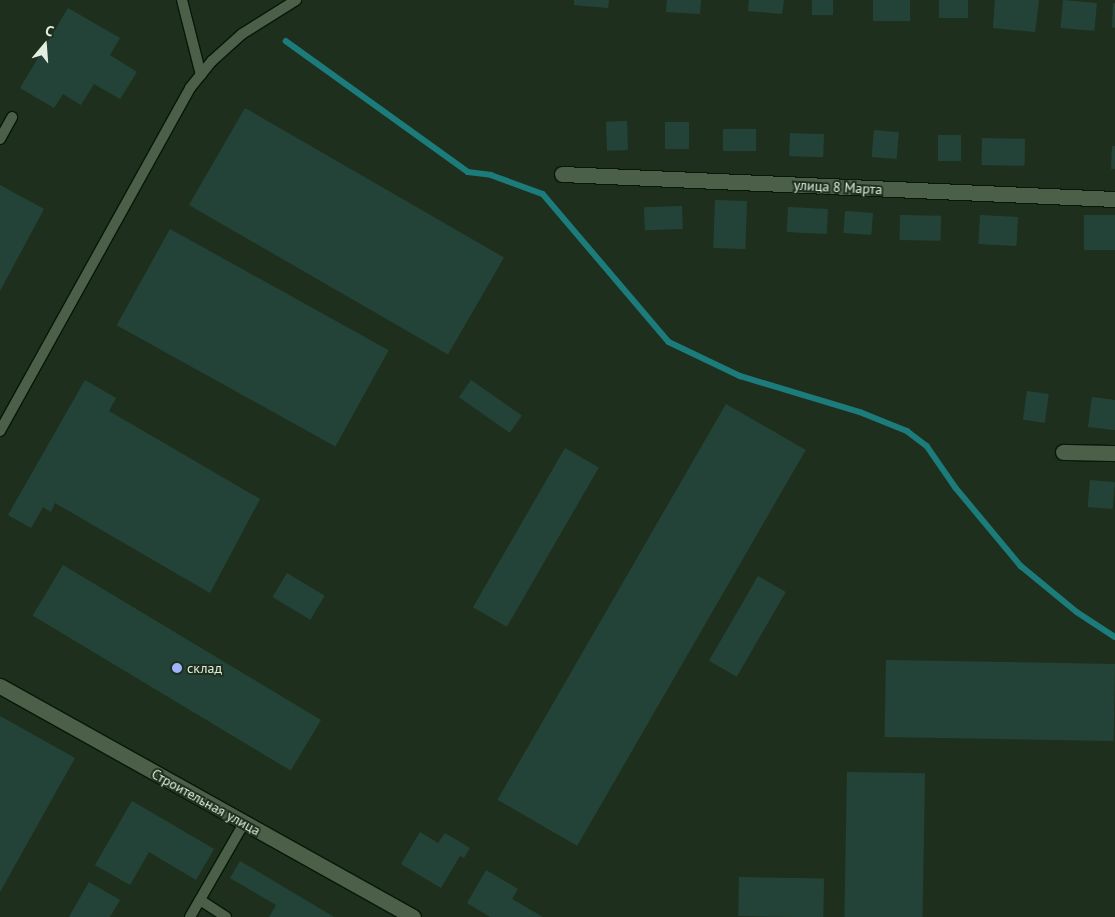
<!DOCTYPE html>
<meta charset="utf-8">
<style>
body{margin:0}
#map{position:relative;width:1115px;height:917px;overflow:hidden;background:#1e301d;font-family:"PT Sans",sans-serif}
div>[style]{position:absolute}
[style*='--x']{left:calc(var(--x)*1px);top:calc(var(--y)*1px);width:calc(var(--w)*1px);rotate:calc(var(--a)*1deg)}
.stream>*{height:5.5px;margin:-2.75px;padding:0 2.75px;transform-origin:2.75px;border-radius:2.75px;background:#1b7c7b}
.building>*{inset:0;background:#244338;transform-origin:0 0}
.roads{filter:drop-shadow(1px 0 #071806) drop-shadow(-1px 0 #071806) drop-shadow(0 1px #071806) drop-shadow(0 -1px #071806)}
.service>*{height:10px;margin:-5px;padding:0 5px;transform-origin:5px;border-radius:5px;background:#4b5f49}
.minor>*{height:15px;margin:-7.5px;padding:0 7.5px;transform-origin:7.5px;border-radius:7.5px;background:#4b5f49}
.dots>*{width:14px;height:14px;translate:-50% -50%;box-sizing:border-box;border:2px solid #1e301d;border-radius:50%}
span{translate:-50% -50%;white-space:nowrap;text-align:center;line-height:1.15;-webkit-text-stroke:4px #1e301d;paint-order:stroke}
.street-label{font-size:14px;color:#e3eee1}
.poi-label{font-size:14px;color:#e3eee1}
.left{translate:0 -50%;text-align:left}
.north{position:absolute;left:20px;top:20px;width:50px;height:50px;-webkit-text-stroke:4px #1e301d;paint-order:stroke;rotate:18deg;font-size:14px;font-weight:700;line-height:20px;text-align:center;color:#e3eee1}
.north::after{content:'';display:block;margin:auto;width:18px;height:22px;background:#e3eee1;clip-path:polygon(50% 0,100% 100%,50% 72%,0 100%)}
</style>
<div id="map">
<div class="stream">
<i style="--x:286;--y:41;--w:224;--a:35.7"></i>
<i style="--x:468;--y:172;--w:23;--a:7"></i>
<i style="--x:491;--y:175;--w:55;--a:20.1"></i>
<i style="--x:543;--y:194;--w:194;--a:49.6"></i>
<i style="--x:669;--y:342;--w:79;--a:25.6"></i>
<i style="--x:740;--y:376;--w:125;--a:16.7"></i>
<i style="--x:860;--y:412;--w:51;--a:22"></i>
<i style="--x:907;--y:431;--w:25;--a:37"></i>
<i style="--x:927;--y:446;--w:51;--a:55.4"></i>
<i style="--x:956;--y:488;--w:102;--a:50.2"></i>
<i style="--x:1021;--y:566;--w:72;--a:39.4"></i>
<i style="--x:1077;--y:612;--w:45;--a:33.3"></i>
</div>
<div class="building">
<i style="clip-path:polygon(574px 0,609px 0,608px 8px,574px 5px)"></i>
<i style="clip-path:polygon(667px 0,701px 0,700px 14px,666px 12px)"></i>
<i style="clip-path:polygon(749px 0,784px 0,782px 14px,748px 11px)"></i>
<i style="left:812px;top:0;width:21px;height:15px"></i>
<i style="left:873px;top:0;width:37px;height:21px"></i>
<i style="left:939px;top:0;width:29px;height:18px"></i>
<i style="clip-path:polygon(995px 0,1039px 0,1035px 32px,993px 28px)"></i>
<i style="left:1063px;top:0;width:34px;height:28px;rotate:5deg"></i>
<i style="clip-path:polygon(1113px 3px,1115px 3px,1115px 28px,1112px 27px)"></i>
<i style="clip-path:polygon(68px 8px,120px 38px,110px 55px,137px 72px,120px 99px,94px 84px,81px 105px,63px 94px,54px 108px,20px 88px)"></i>
<i style="left:245px;top:108px;width:299px;height:112px;rotate:30deg"></i>
<i style="left:627px;top:121px;width:29px;height:21px;rotate:88deg"></i>
<i style="left:665px;top:122px;width:24px;height:27px"></i>
<i style="left:723px;top:129px;width:33px;height:22px"></i>
<i style="left:874px;top:130px;width:25px;height:27px;rotate:5deg"></i>
<i style="left:790px;top:133px;width:34px;height:23px;rotate:2deg"></i>
<i style="left:938px;top:135px;width:23px;height:26px"></i>
<i style="left:982px;top:138px;width:43px;height:27px;rotate:1deg"></i>
<i style="clip-path:polygon(1112px 146px,1115px 146px,1115px 169px,1111px 169px)"></i>
<i style="clip-path:polygon(0 185px,44px 209px,0 291px)"></i>
<i style="left:715px;top:200px;width:32px;height:48px;rotate:2deg"></i>
<i style="left:682px;top:206px;width:23px;height:38px;rotate:88deg"></i>
<i style="left:788px;top:207px;width:40px;height:25px;rotate:3deg"></i>
<i style="left:845px;top:211px;width:28px;height:22px;rotate:4deg"></i>
<i style="left:900px;top:215px;width:41px;height:25px;rotate:1deg"></i>
<i style="left:980px;top:215px;width:38px;height:29px;rotate:3deg"></i>
<i style="left:1084px;top:215px;width:31px;height:35px"></i>
<i style="left:170px;top:229px;width:250px;height:110px;rotate:29deg"></i>
<i style="clip-path:polygon(85px 380px,116px 398px,109px 411px,260px 499px,210px 593px,55px 503px,51px 512px,43px 507px,31px 528px,8px 515px)"></i>
<i style="left:471px;top:380px;width:62px;height:21px;rotate:35deg"></i>
<i style="left:1027px;top:391px;width:22px;height:29px;rotate:8deg"></i>
<i style="clip-path:polygon(1092px 397px,1115px 400px,1115px 430px,1088px 427px)"></i>
<i style="left:726px;top:404px;width:92px;height:457px;rotate:30deg"></i>
<i style="left:565px;top:448px;width:39px;height:184px;rotate:30deg"></i>
<i style="left:1090px;top:480px;width:25px;height:27px;rotate:5deg"></i>
<i style="left:63px;top:565px;width:301px;height:59px;rotate:31deg"></i>
<i style="left:287px;top:573px;width:44px;height:28px;rotate:31deg"></i>
<i style="left:758px;top:576px;width:32px;height:98px;rotate:30deg"></i>
<i style="left:886px;top:660px;width:229px;height:77px;rotate:1deg"></i>
<i style="clip-path:polygon(0 716px,75px 758px,0 892px)"></i>
<i style="left:847px;top:772px;width:78px;height:145px;rotate:1deg"></i>
<i style="clip-path:polygon(132px 801px,214px 849px,196px 880px,149px 852px,130px 885px,95px 865px)"></i>
<i style="clip-path:polygon(420px 832px,438px 843px,445px 833px,470px 848px,464px 858px,460px 856px,441px 888px,401px 864px)"></i>
<i style="clip-path:polygon(240px 861px,334px 917px,269px 917px,276px 905px,230px 878px)"></i>
<i style="clip-path:polygon(486px 870px,518px 889px,512px 899px,543px 917px,490px 917px,467px 903px)"></i>
<i style="left:739px;top:877px;width:85px;height:39px;rotate:1deg"></i>
<i style="clip-path:polygon(89px 882px,120px 900px,110px 917px,69px 917px)"></i>
</div>
<div class="roads">
<div class="service">
<i style="--x:182;--y:0;--w:77;--a:75.8"></i>
<i style="--x:0;--y:139;--w:25;--a:-61"></i>
<i style="--x:0;--y:431;--w:392;--a:-61"></i>
<i style="--x:190;--y:88;--w:35;--a:-51"></i>
<i style="--x:212;--y:61;--w:40;--a:-42"></i>
<i style="--x:242;--y:34;--w:64;--a:-32.2"></i>
<i style="--x:200;--y:900;--w:31;--a:33"></i>
<i style="--x:190;--y:917;--w:108;--a:-60.1"></i>
</div>
<div class="minor">
<i style="--x:562;--y:174;--w:554;--a:2.59"></i>
<i style="--x:1063;--y:452;--w:52;--a:1.1"></i>
<i style="--x:0;--y:686;--w:473;--a:29.2"></i>
</div>
</div>
<div class="dots">
<i style="left:177px;top:668px;background:#a1b3fd"></i>
</div>
<div class="street-label">
<span style="left:838px;top:187px;rotate:3deg">улица 8 Марта</span>
<span style="left:206px;top:802px;rotate:29deg">Строительная улица</span>
</div>
<div class="poi-label">
<span class="left" style="left:187px;top:668px">склад</span>
</div>
<div class="north">С</div>
</div>
